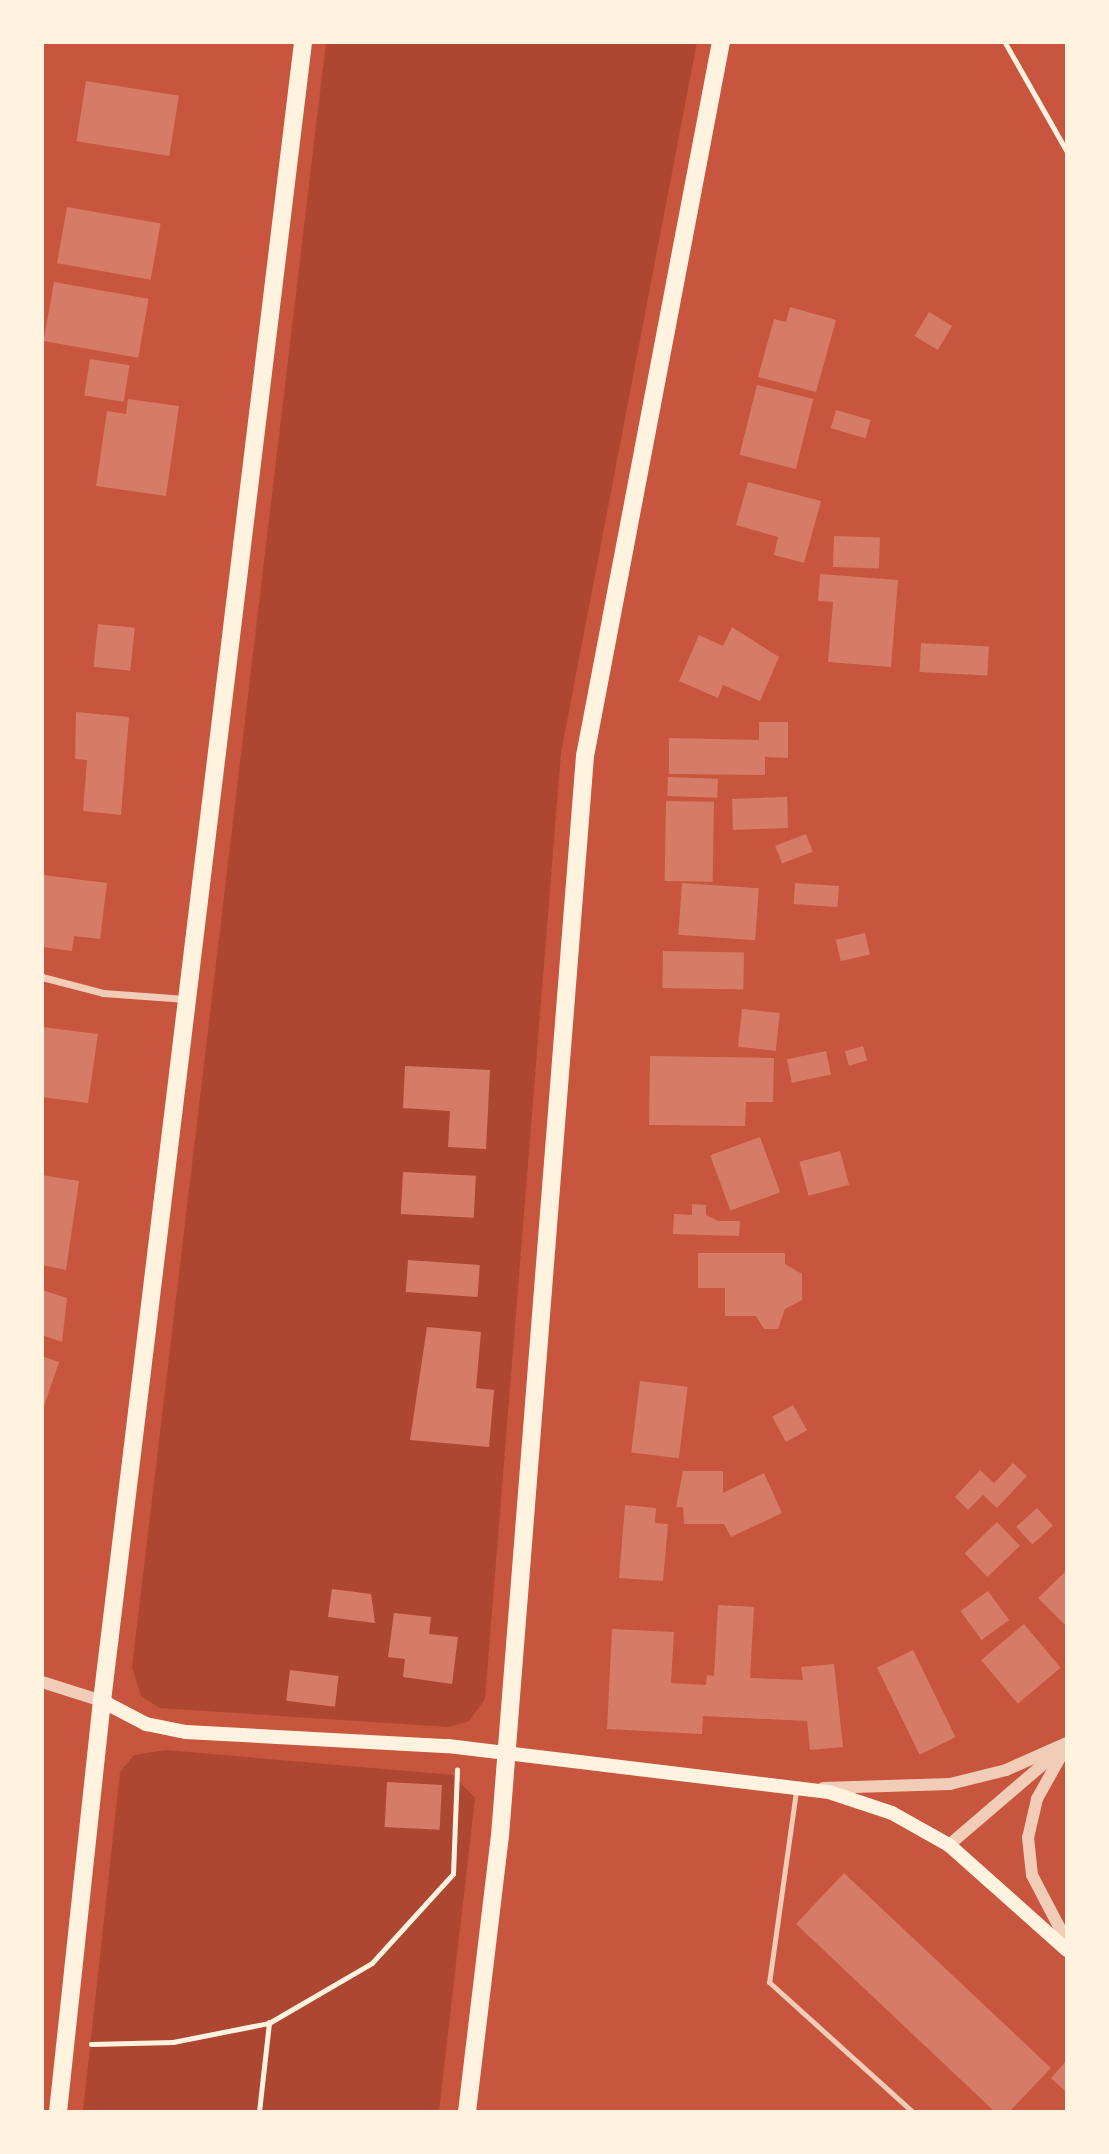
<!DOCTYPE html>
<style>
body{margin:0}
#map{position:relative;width:1109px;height:2154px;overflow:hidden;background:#c8553d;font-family:"Noto Sans",sans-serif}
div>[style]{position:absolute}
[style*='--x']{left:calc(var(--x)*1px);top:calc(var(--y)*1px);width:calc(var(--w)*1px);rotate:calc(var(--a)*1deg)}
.green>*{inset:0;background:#ae4732}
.building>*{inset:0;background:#d67c66;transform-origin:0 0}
.path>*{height:4.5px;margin:-2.25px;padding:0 2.25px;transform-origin:2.25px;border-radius:2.25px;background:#fff3e0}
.service>*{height:5px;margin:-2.5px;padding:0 2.5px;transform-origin:2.5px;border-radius:2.5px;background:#f1ccb7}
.minor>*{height:7px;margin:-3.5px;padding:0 3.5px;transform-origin:3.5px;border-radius:3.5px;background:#f1ccb7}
.tertiary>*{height:12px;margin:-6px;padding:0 6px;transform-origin:6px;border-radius:6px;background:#f1ccb7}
.secondary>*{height:14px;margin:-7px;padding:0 7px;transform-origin:7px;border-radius:7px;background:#fff3e0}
.primary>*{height:18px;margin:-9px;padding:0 9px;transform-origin:9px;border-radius:9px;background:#fff3e0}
span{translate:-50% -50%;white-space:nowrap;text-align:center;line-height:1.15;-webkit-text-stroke:6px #fff3e0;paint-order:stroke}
.frame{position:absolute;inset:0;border:44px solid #fff3e0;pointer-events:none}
</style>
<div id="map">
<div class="green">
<i style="clip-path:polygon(326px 42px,697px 42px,561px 753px,485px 1699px,469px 1721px,449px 1727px,160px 1708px,141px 1696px,132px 1667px)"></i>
<i style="clip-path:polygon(166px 1750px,453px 1775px,475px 1798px,439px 2112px,83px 2112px,120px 1772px,134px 1755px)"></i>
</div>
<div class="building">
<i style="left:86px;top:81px;width:94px;height:61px;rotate:9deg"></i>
<i style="left:67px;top:207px;width:95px;height:57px;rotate:10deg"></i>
<i style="left:54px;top:282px;width:96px;height:60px;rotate:10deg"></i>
<i style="clip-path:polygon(790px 307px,836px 320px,816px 392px,758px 377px,774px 319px,786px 322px)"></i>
<i style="left:929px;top:312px;width:27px;height:28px;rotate:31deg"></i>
<i style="left:90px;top:359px;width:40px;height:37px;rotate:9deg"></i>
<i style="left:757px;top:385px;width:58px;height:72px;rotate:14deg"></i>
<i style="clip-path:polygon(128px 399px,179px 406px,166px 496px,96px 486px,107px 411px,126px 414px)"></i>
<i style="left:836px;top:410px;width:36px;height:19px;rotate:16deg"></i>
<i style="clip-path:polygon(748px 482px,821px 501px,804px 563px,774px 555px,778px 537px,736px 525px)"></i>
<i style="left:834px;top:536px;width:46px;height:31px;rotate:2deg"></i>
<i style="clip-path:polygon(820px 574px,898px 580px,891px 667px,828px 662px,833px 602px,818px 601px)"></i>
<i style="left:98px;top:624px;width:37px;height:43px;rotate:6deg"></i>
<i style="clip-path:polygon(732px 627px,779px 657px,760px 701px,723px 685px,718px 698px,679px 681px,699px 635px,723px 646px)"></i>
<i style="left:921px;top:643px;width:68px;height:29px;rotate:3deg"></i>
<i style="clip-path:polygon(76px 712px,129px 717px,121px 815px,83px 811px,87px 760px,75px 759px)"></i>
<i style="clip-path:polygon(759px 722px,788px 722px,788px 758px,765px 757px,765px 775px,669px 774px,669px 738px,759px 740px)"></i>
<i style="left:668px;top:777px;width:50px;height:19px;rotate:2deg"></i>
<i style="left:787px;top:797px;width:31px;height:55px;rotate:88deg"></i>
<i style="left:666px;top:801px;width:48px;height:80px;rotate:1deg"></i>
<i style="left:806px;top:834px;width:19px;height:33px;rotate:69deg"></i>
<i style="clip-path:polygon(43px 875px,107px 883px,100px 939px,74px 936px,72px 951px,42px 947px)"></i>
<i style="left:682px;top:883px;width:77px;height:52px;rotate:4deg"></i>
<i style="left:795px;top:883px;width:44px;height:21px;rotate:4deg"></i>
<i style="left:865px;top:933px;width:22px;height:30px;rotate:77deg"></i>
<i style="left:663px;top:951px;width:81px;height:37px;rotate:1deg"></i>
<i style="left:742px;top:1009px;width:38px;height:38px;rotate:6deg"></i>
<i style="clip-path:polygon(42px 1027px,98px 1034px,88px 1103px,42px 1097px)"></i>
<i style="left:863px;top:1046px;width:15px;height:19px;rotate:74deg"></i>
<i style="left:826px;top:1051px;width:24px;height:40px;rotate:78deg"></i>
<i style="clip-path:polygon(650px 1056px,774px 1058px,773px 1102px,746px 1102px,745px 1126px,649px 1125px)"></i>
<i style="clip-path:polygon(405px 1066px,490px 1070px,486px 1149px,448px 1147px,450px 1111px,403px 1108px)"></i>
<i style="left:760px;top:1137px;width:59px;height:53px;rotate:70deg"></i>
<i style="left:840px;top:1151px;width:35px;height:42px;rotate:75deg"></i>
<i style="left:403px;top:1172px;width:73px;height:42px;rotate:3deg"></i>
<i style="clip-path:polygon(42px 1175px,79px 1181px,66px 1270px,42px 1265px)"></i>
<i style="clip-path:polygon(692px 1204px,706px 1205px,706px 1215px,718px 1221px,740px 1221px,739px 1236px,673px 1234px,674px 1214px,692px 1215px)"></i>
<i style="clip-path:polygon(698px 1253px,785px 1253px,785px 1264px,802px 1274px,802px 1300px,785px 1309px,778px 1329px,764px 1329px,756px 1316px,725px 1316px,725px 1288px,698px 1288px)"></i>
<i style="left:408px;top:1260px;width:72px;height:32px;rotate:4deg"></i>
<i style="clip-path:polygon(42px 1290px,67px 1298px,62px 1342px,42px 1335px)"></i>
<i style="clip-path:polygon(427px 1327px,481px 1332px,476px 1388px,494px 1390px,489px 1447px,410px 1440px)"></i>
<i style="clip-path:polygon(42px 1356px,59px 1362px,44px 1406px,42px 1405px)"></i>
<i style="left:640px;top:1381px;width:48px;height:72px;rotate:7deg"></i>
<i style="left:793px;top:1405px;width:29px;height:24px;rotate:61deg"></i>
<i style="clip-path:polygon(1013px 1463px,1027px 1476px,997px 1508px,983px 1495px,968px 1510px,955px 1497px,980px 1470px,994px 1483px)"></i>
<i style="clip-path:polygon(683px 1471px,723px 1471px,723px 1493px,764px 1473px,782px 1513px,731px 1537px,724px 1524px,684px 1524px,683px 1507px,676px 1507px)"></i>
<i style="clip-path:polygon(625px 1505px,656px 1508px,655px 1523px,668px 1524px,663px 1581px,619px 1578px)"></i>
<i style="left:1037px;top:1508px;width:24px;height:28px;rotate:48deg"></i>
<i style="left:997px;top:1522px;width:33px;height:45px;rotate:46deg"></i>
<i style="clip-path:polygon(1067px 1570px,1067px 1627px,1038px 1598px)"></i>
<i style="clip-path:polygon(332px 1589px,371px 1594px,375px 1623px,328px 1617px)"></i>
<i style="left:988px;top:1591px;width:36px;height:34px;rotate:54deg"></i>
<i style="clip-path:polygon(718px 1605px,754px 1607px,750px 1678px,803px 1680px,801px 1667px,834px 1664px,843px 1747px,810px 1750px,807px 1721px,703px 1716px,702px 1734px,607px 1729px,612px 1629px,674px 1632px,671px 1683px,706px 1685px,707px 1675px,714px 1676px)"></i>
<i style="clip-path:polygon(394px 1613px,431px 1617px,429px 1634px,458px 1637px,452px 1684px,403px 1677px,405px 1659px,388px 1657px)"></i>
<i style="left:1024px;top:1624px;width:57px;height:56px;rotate:50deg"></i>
<i style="left:913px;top:1650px;width:97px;height:40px;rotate:64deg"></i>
<i style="left:290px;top:1670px;width:49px;height:31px;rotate:7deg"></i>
<i style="left:387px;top:1782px;width:55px;height:45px;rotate:3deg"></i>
<i style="clip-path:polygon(844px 1873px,1051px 2068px,1009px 2112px,995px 2112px,796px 1924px)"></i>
<i style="clip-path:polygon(1067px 2060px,1067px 2093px,1051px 2078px)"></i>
</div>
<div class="path">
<i style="--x:1005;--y:42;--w:125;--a:60.4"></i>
<i style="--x:91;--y:2044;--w:82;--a:-1.4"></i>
<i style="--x:173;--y:2042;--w:98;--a:-11.2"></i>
<i style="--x:269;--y:2023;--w:119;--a:-30.2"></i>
<i style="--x:372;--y:1963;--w:120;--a:-47.7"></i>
<i style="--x:453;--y:1874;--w:104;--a:-87.8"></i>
<i style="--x:259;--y:2112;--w:90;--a:-83.6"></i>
</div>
<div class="service">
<i style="--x:796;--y:1791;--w:193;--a:98"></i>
<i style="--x:769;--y:1982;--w:194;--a:42.1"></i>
</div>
<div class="minor">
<i style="--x:42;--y:977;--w:63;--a:14.7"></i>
<i style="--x:103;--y:993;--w:83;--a:4.1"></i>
</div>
<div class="tertiary">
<i style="--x:42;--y:1682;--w:63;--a:17.6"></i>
<i style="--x:1067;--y:1745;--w:62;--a:119.1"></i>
<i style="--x:1037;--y:1799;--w:39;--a:103"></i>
<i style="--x:1028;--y:1837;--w:38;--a:84"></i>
<i style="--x:1032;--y:1875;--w:76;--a:62.4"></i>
<i style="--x:823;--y:1788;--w:127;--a:-1.8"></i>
<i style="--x:950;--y:1784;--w:58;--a:-14"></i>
<i style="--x:1006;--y:1770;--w:67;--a:-23.9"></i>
<i style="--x:949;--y:1845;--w:140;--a:-40.6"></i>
</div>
<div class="secondary">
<i style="--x:102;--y:1701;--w:50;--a:27.6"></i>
<i style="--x:146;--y:1724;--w:41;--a:11.3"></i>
<i style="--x:186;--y:1732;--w:262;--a:3.1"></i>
<i style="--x:448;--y:1746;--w:384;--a:6.9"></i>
<i style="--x:829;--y:1792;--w:66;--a:18.4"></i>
<i style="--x:892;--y:1813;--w:65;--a:29.3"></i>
<i style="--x:949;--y:1845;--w:158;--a:41.7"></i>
</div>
<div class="primary">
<i style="--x:58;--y:2112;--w:413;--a:-83.9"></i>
<i style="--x:102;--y:1701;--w:1671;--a:-83.09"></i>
<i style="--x:467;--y:2112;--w:278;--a:-83.2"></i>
<i style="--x:500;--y:1836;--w:1083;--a:-85.5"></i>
<i style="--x:585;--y:756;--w:727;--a:-79.22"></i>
</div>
<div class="frame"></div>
</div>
